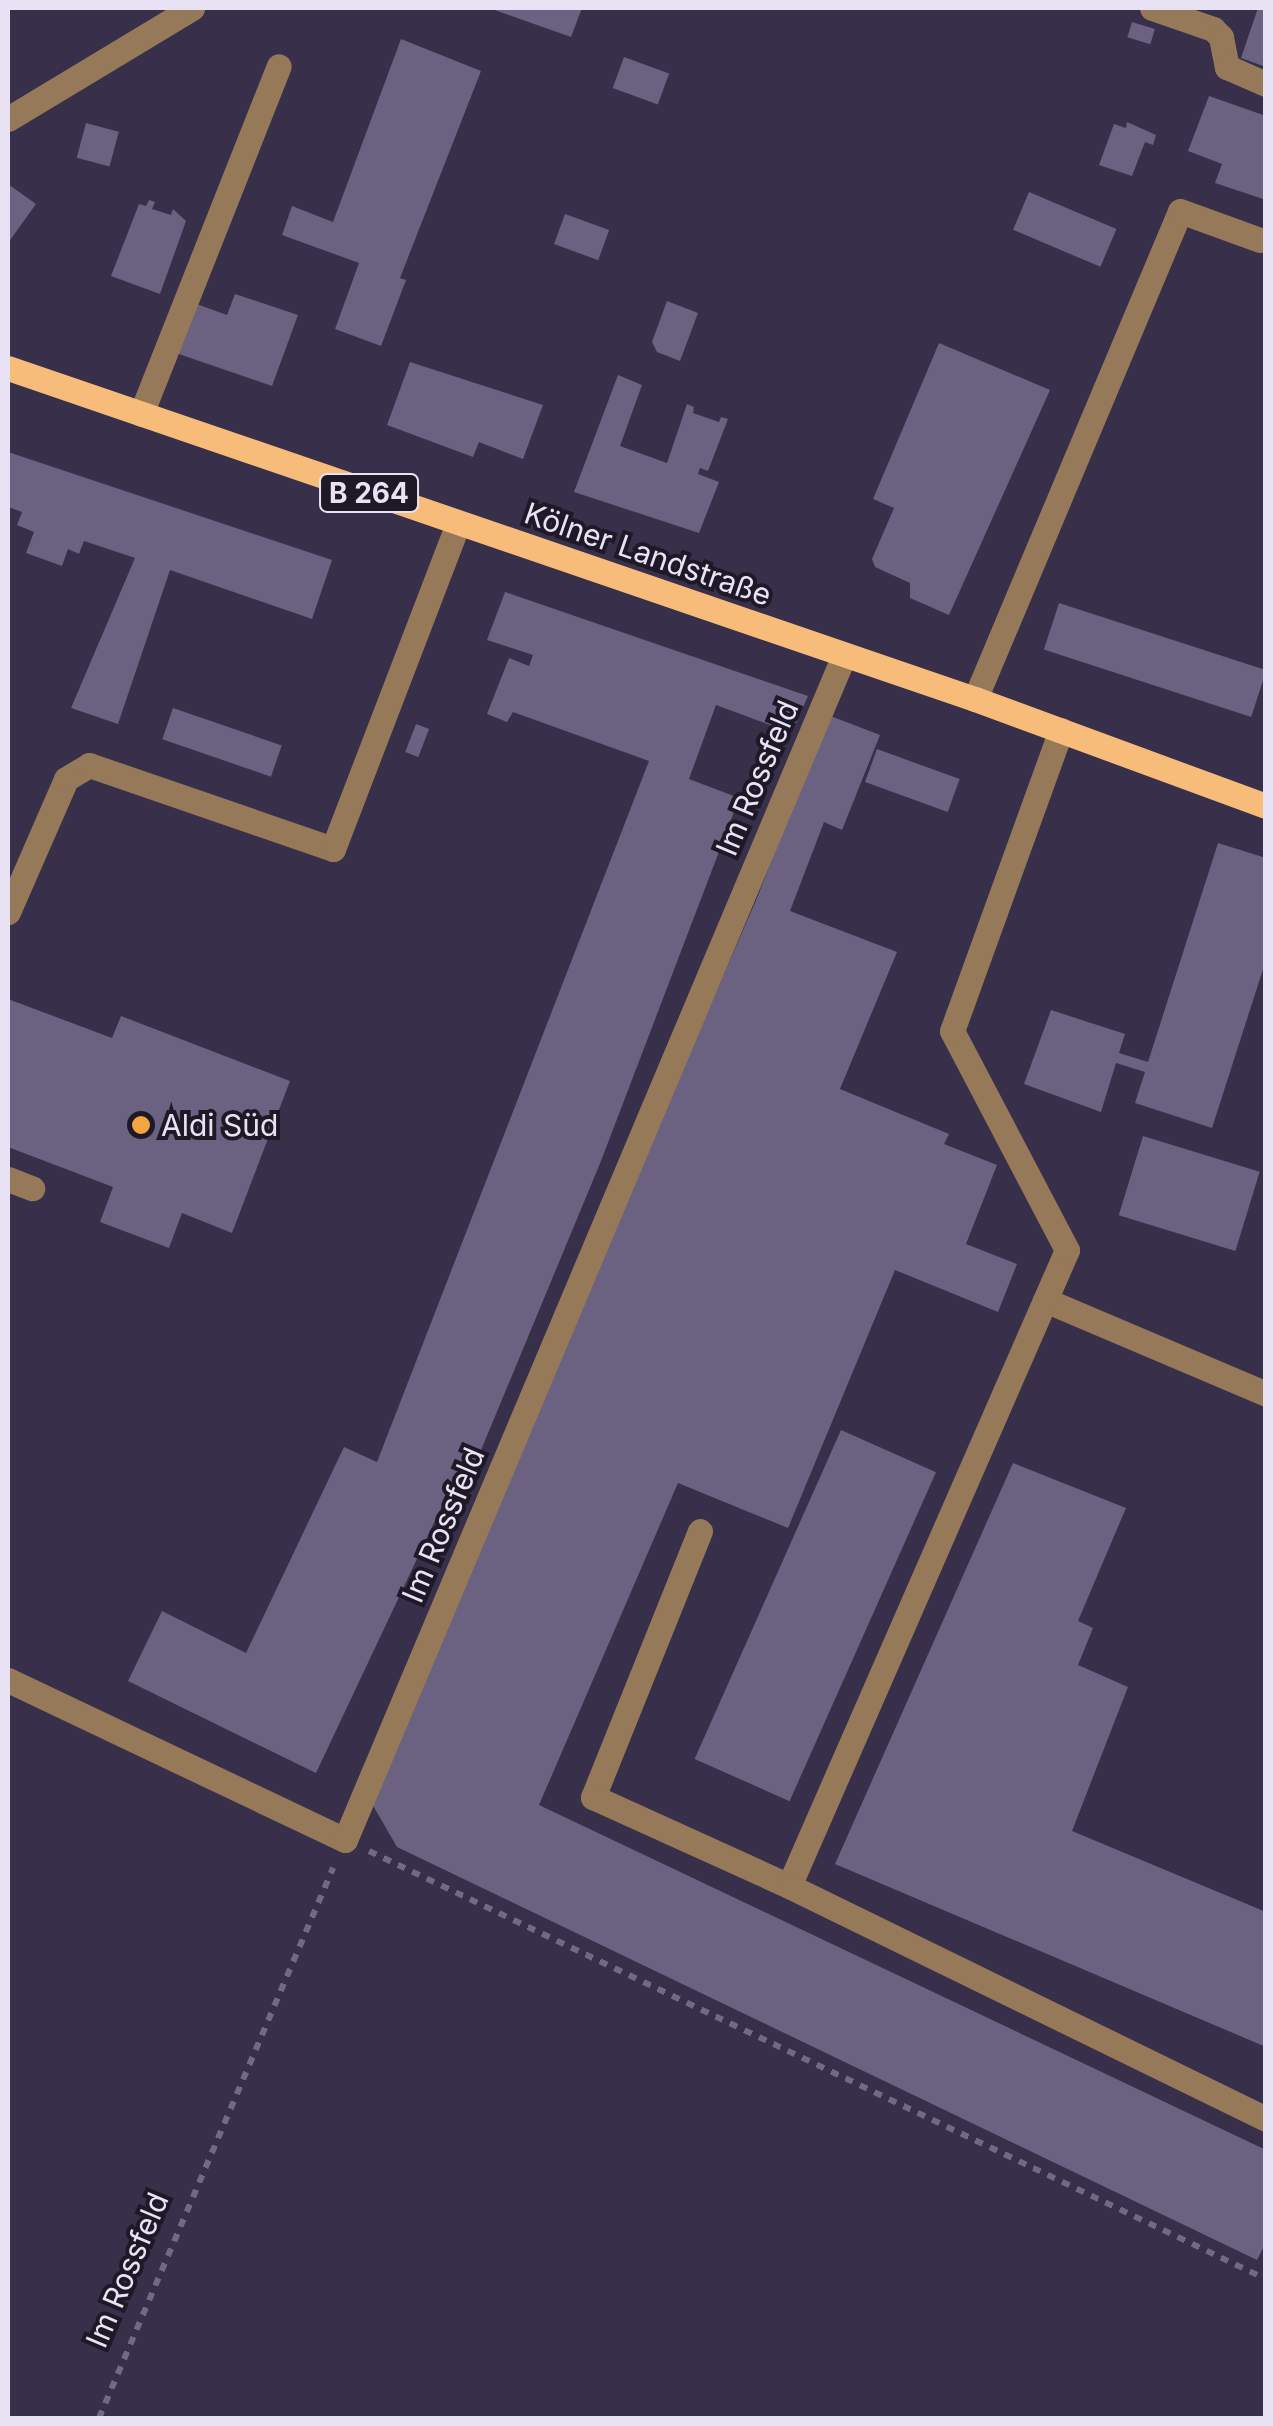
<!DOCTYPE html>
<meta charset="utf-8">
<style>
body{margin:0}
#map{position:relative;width:1273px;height:2426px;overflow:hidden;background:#382f4a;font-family:Inter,sans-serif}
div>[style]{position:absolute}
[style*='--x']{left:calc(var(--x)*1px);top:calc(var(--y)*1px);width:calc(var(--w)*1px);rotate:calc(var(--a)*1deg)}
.building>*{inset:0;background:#6b6180;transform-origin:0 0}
.path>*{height:6px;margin-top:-3px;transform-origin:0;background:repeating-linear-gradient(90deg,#726a82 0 8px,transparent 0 16px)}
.minor>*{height:25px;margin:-12.5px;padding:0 12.5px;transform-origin:12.5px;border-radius:12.5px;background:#957959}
.major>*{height:25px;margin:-12.5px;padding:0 12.5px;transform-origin:12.5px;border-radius:12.5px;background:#f7bc79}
.dots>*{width:28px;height:28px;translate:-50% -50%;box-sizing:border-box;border:5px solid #1e1926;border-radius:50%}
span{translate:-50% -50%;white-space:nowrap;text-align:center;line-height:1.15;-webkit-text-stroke:8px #1e1926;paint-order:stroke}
.shield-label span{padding:2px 8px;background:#1e1926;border:2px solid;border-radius:8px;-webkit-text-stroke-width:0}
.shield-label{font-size:28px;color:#e8e2f4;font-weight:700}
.street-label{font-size:30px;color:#e8e2f4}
.poi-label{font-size:30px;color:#e8e2f4}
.left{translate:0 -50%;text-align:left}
.frame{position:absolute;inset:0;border:10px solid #e8e2f4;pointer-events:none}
</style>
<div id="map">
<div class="building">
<i style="clip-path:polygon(489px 8px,582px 8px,571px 37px)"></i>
<i style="clip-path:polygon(1258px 8px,1266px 8px,1266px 67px,1241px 58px)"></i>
<i style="left:1132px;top:22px;width:24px;height:16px;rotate:17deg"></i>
<i style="clip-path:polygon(401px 39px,481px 71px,400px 278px,406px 280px,381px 346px,335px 329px,359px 263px,282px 235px,292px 206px,333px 222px)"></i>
<i style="left:624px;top:57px;width:48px;height:33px;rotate:20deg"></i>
<i style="clip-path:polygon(1209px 96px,1266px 116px,1266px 200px,1215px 183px,1222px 164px,1188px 151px)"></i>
<i style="clip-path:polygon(1127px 122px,1156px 135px,1153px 145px,1145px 142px,1132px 176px,1099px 165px,1114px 124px,1126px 128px)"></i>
<i style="left:86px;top:123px;width:34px;height:36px;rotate:15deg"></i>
<i style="clip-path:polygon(8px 184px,36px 204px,8px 243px)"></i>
<i style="left:1029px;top:192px;width:95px;height:41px;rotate:23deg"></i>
<i style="clip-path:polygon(149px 200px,155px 202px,152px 209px,171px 215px,173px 209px,186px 221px,160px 294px,111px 276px,139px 204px,146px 206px)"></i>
<i style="left:565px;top:214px;width:47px;height:32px;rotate:20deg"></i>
<i style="clip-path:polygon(235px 294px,298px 315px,272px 386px,173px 352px,191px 302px,227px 315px)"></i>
<i style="clip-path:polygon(667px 301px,698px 313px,680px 361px,657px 352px,652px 342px)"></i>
<i style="clip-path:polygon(939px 343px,1050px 390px,949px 615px,910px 598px,910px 583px,875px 567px,872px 559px,894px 508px,873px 499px)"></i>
<i style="clip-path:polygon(410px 362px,543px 405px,523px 459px,479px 442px,473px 457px,387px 425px)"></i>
<i style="clip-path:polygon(618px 375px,642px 385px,620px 446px,667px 463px,687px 404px,694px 407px,693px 413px,719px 422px,721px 417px,728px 419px,708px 471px,700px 468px,698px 474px,719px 482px,699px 533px,574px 492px)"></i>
<i style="clip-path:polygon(8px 452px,332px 560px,312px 619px,170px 570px,118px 724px,71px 708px,135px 558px,84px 541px,79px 554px,68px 549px,62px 566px,26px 553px,34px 532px,17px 525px,22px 512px,8px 507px)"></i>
<i style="clip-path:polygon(505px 592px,808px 696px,792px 733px,716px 705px,689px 779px,739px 798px,725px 836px,601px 1161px,462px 1496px,449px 1491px,316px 1773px,128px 1681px,162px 1611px,246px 1653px,344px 1447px,377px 1462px,649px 761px,513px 712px,507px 722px,487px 714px,509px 658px,529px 666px,533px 655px,487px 640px)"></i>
<i style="left:1059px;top:603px;width:218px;height:49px;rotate:18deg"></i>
<i style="left:173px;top:708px;width:115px;height:33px;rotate:19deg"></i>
<i style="clip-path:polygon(828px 715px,880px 735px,842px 830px,824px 822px,790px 911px,897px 952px,840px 1089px,949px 1134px,944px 1144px,997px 1165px,966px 1244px,1017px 1264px,998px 1312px,895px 1270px,788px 1528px,678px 1483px,539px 1805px,1266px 2150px,1266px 2242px,1257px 2260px,397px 1847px,371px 1802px,528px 1424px,757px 898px)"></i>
<i style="left:416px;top:724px;width:14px;height:30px;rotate:21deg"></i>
<i style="left:877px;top:749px;width:88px;height:35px;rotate:20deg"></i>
<i style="clip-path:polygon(1218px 843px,1266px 858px,1266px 960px,1212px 1128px,1135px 1103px,1145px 1072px,1116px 1063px,1101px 1112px,1024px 1084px,1051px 1010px,1125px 1034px,1119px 1053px,1148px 1062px)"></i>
<i style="clip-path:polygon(8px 999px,112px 1038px,121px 1016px,290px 1081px,232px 1233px,182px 1213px,169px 1248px,100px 1222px,113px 1187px,8px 1147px)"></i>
<i style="left:1143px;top:1136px;width:122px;height:83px;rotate:17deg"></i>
<i style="left:841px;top:1430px;width:104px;height:360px;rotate:24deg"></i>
<i style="clip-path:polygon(1013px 1463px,1126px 1508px,1078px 1621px,1093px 1628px,1078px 1665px,1128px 1687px,1072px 1831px,1266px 1912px,1266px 2047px,835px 1864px)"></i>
</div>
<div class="path">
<i style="--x:369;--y:1851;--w:994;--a:25.51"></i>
<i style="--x:99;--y:2418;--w:598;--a:-66.95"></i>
</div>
<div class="minor">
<i style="--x:1152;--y:8;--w:65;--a:19"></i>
<i style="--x:1213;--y:29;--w:11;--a:45"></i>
<i style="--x:1221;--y:37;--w:31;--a:79"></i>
<i style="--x:1227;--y:67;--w:43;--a:23.6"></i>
<i style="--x:8;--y:119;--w:215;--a:-31.1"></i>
<i style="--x:141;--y:414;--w:374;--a:-68.4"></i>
<i style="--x:975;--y:699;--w:529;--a:-67.21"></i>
<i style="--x:1180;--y:211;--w:85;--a:19.9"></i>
<i style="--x:8;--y:912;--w:145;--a:-66.4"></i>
<i style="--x:66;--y:779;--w:27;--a:-31"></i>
<i style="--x:89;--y:765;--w:258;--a:19"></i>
<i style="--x:333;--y:849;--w:349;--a:-69"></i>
<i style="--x:8;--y:1179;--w:26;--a:21"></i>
<i style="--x:1045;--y:1300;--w:240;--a:23"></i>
<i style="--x:700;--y:1531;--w:287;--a:111.9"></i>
<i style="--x:593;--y:1797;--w:215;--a:24.4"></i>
<i style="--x:789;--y:1886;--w:694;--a:-66.39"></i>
<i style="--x:1067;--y:1250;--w:247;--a:-117.7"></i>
<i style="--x:952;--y:1031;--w:320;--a:-70.1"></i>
<i style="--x:8;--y:1680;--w:373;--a:25.4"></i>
<i style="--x:345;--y:1840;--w:1286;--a:-67.16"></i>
<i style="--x:789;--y:1886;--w:531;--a:26.03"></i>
</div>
<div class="major">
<i style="--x:8;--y:368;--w:1022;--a:18.9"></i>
<i style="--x:975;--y:699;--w:310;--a:20.2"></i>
</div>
<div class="dots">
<i style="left:141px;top:1125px;background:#f2a541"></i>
</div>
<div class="shield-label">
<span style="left:369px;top:493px">B 264</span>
</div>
<div class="street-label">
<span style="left:648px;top:554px;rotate:19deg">Kölner Landstraße</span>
<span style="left:757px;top:778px;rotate:-67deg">Im Rossfeld</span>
<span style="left:443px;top:1525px;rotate:-67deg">Im Rossfeld</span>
<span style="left:127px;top:2270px;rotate:-67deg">Im Rossfeld</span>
</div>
<div class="poi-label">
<span class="left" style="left:161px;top:1125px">Aldi Süd</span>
</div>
<div class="frame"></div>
</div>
